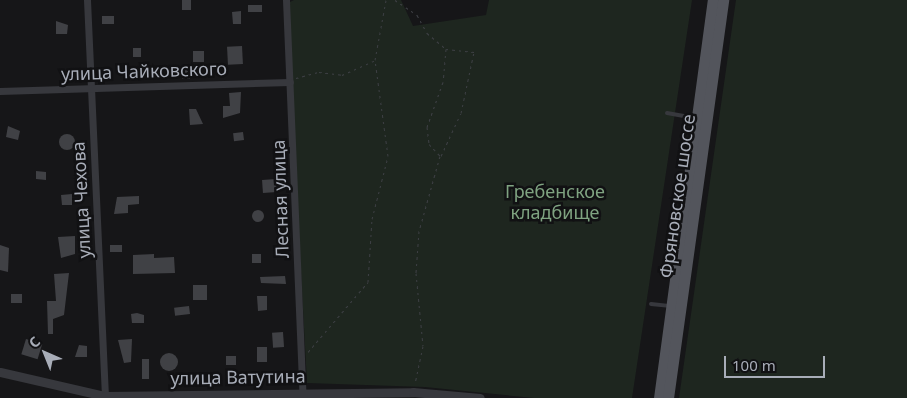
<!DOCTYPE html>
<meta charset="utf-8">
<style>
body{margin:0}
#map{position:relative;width:907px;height:398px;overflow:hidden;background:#161618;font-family:"Noto Sans",sans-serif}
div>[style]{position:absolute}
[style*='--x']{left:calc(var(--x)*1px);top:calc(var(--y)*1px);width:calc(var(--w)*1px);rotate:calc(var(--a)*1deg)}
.green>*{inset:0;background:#1e261f}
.building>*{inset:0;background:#404145;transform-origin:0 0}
.round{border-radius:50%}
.path>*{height:1px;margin-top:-0.5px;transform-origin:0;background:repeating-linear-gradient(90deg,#3d3f44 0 2.5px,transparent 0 6.5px)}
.service>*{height:4px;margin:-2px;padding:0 2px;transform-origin:2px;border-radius:2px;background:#37383d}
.minor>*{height:7px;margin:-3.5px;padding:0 3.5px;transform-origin:3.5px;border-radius:3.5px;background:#37383d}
.tertiary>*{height:9px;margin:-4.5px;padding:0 4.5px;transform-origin:4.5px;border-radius:4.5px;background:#37383d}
.primary>*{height:11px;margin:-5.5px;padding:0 5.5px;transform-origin:5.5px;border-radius:5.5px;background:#53555c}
span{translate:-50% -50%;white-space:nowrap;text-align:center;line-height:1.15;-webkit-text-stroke:5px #111113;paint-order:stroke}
.street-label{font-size:18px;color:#a8adb8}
.park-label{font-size:18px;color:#7fa381}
.north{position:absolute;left:20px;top:328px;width:50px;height:50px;-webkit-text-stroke:4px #111113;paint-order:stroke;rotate:316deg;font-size:14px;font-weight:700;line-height:20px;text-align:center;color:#a8adb8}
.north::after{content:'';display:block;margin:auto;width:18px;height:22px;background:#a8adb8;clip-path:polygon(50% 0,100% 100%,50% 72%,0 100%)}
.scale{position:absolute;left:724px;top:356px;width:101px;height:22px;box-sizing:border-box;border:2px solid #a8adb8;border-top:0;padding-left:6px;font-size:15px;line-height:18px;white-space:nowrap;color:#a8adb8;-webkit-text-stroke:4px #111113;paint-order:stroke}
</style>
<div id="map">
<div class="green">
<i style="clip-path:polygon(294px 0,401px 0,413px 26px,486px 15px,489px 0,692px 0,632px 398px,534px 398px,425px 387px,307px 383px,291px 85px,290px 2px)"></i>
<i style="clip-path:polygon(736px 0,907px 0,907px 398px,679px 398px)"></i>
</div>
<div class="building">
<i style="left:182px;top:0;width:9px;height:10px"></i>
<i style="left:262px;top:5px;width:7px;height:14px;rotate:90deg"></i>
<i style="clip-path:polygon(241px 11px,241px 24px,233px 24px,232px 12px)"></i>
<i style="left:102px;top:16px;width:12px;height:8px"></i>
<i style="clip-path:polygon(56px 21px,68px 25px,67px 34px,56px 34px)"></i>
<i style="left:242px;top:46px;width:18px;height:15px;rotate:87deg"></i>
<i style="left:133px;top:48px;width:8px;height:9px"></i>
<i style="left:193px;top:51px;width:11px;height:11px"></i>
<i style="left:182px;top:69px;width:8px;height:10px"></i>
<i style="clip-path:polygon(241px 92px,240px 113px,223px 118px,223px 106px,230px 106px,229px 93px)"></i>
<i style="clip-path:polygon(189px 109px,196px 109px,203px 124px,190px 125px)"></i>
<i style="clip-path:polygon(8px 126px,20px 131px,18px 140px,6px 137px)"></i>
<i style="left:243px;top:132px;width:8px;height:10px;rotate:83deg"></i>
<i class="round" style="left:59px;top:134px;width:16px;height:16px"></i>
<i style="clip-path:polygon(36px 171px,46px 172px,46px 180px,36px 179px)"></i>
<i style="left:276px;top:179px;width:13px;height:14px;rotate:86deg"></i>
<i style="clip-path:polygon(72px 194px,72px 205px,62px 205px,61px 195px)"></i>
<i style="clip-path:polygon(139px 196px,139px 204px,128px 205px,128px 213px,114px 214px,117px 197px)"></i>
<i class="round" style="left:252px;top:210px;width:12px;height:12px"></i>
<i style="clip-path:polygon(75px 236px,75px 254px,61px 258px,58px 237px)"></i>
<i style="clip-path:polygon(0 245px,9px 248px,8px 272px,0 270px)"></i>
<i style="left:122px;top:245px;width:7px;height:12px;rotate:90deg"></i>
<i style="clip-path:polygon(154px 254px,154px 258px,174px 257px,175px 273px,133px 274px,133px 255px)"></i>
<i style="left:252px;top:254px;width:9px;height:9px"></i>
<i style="clip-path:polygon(69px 273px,64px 315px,53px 319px,53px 334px,48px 334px,47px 301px,56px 301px,54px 274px)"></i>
<i style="clip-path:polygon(285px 276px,286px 284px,261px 283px,260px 277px)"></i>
<i style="left:207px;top:285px;width:15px;height:14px;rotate:90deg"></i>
<i style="left:11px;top:294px;width:11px;height:9px"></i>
<i style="clip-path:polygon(257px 296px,267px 296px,267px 310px,258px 311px)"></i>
<i style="left:189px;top:306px;width:8px;height:15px;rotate:83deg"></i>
<i style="clip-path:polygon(137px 313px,144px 315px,144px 323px,132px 323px,131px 314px)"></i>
<i style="left:283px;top:332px;width:15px;height:11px;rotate:86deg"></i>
<i style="left:26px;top:339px;width:17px;height:16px;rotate:17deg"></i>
<i style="clip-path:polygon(132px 339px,131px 362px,124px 363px,118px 340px)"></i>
<i style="clip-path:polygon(79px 345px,87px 346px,87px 357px,75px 357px)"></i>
<i style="left:267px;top:347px;width:15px;height:10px;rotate:90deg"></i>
<i class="round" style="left:160px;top:353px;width:18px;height:18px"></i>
<i style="left:226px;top:356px;width:10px;height:9px"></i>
<i style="left:142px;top:359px;width:7px;height:20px"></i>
</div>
<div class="path">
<i style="--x:395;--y:0;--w:27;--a:34"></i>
<i style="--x:417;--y:15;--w:21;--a:61"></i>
<i style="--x:427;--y:33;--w:25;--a:40"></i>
<i style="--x:446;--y:49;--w:33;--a:95"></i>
<i style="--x:443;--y:82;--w:48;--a:109.6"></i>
<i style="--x:427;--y:127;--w:17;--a:83"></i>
<i style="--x:429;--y:144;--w:16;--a:47"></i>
<i style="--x:440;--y:156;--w:78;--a:105.6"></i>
<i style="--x:419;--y:231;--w:42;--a:94.1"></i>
<i style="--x:416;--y:273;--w:73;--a:84.5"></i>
<i style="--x:423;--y:346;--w:39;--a:102"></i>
<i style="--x:296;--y:78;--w:24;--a:-15"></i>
<i style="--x:319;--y:72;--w:23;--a:7"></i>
<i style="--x:342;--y:75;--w:36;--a:-24"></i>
<i style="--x:441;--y:156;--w:47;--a:-65.1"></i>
<i style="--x:461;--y:113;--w:62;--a:-78"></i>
<i style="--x:474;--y:52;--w:28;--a:-174"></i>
<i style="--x:308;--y:352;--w:92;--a:-49.4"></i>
<i style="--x:368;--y:282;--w:63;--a:-86.4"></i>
<i style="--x:372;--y:219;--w:65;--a:-75.7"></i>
<i style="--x:388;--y:156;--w:97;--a:-97.7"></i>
<i style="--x:375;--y:60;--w:61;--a:-79.6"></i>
</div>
<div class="service">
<i style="--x:667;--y:113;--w:27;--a:10"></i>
<i style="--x:651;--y:304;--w:18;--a:6"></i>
</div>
<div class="minor">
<i style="--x:87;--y:0;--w:398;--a:87.4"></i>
<i style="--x:286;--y:0;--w:398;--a:87.6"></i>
<i style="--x:0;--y:91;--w:290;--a:-1.8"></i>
</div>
<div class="tertiary">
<i style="--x:0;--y:372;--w:108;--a:12.9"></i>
<i style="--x:105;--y:396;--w:308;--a:-0.7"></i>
<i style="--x:413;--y:392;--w:67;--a:5.1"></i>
</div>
<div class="primary">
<i style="--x:659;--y:398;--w:402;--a:-82.3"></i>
<i style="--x:668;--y:398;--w:402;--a:-82.1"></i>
</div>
<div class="street-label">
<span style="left:144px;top:71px;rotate:-2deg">улица Чайковского</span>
<span style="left:677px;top:196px;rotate:-82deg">Фряновское шоссе</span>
<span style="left:280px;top:199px;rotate:-92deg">Лесная улица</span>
<span style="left:81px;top:200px;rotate:-93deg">улица Чехова</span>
<span style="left:238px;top:377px;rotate:-1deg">улица Ватутина</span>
</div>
<div class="park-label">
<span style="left:555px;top:202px">Гребенское<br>кладбище</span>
</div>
<div class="north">С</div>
<div class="scale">100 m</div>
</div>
